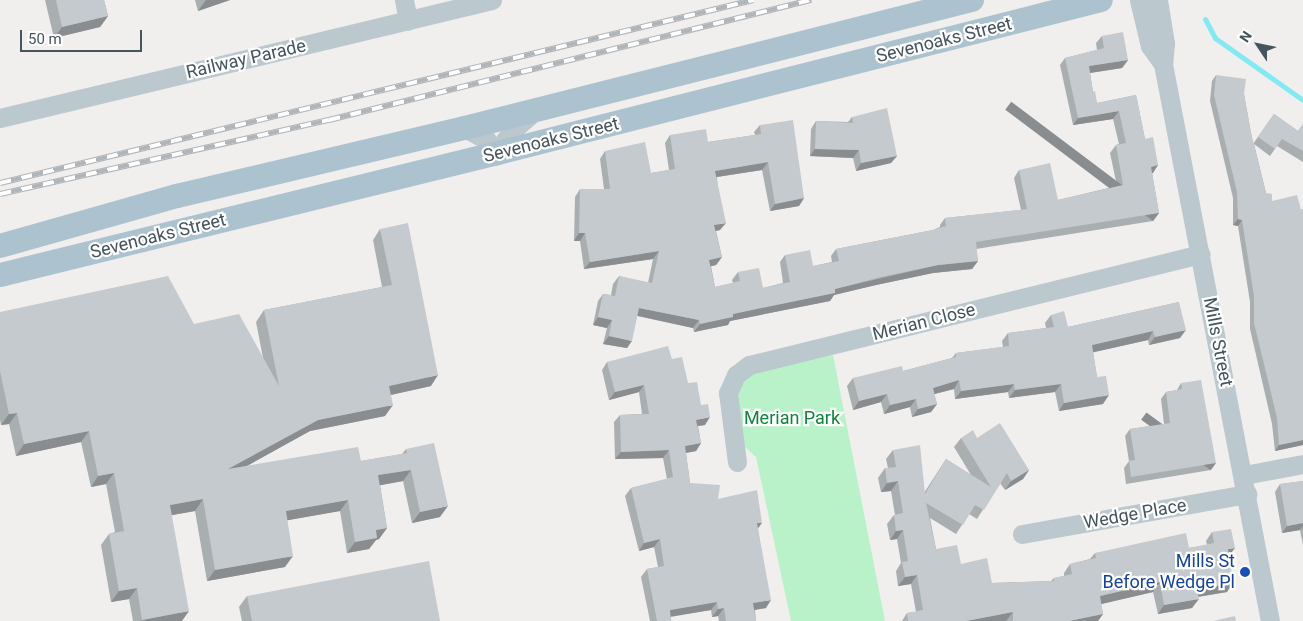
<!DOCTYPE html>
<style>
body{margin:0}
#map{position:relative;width:1303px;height:621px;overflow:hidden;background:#f1eeee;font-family:Roboto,sans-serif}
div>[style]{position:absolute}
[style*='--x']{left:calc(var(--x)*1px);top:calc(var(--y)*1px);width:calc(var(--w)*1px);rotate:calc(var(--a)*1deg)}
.green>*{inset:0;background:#b9f2c8}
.stream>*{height:5px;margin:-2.5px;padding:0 2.5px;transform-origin:2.5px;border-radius:2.5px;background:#83e9f2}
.minor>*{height:19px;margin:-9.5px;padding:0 9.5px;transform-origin:9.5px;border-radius:9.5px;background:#bbc8ce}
.major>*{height:24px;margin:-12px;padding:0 12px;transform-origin:12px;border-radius:12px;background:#acc2cf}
.rail>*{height:5.5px;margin-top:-2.75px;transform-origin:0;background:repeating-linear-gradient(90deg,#fff 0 11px,#b0b5b9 0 22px);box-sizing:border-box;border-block:1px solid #b0b5b9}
.wall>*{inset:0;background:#a9aeb1}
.shaded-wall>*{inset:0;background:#8a8d90;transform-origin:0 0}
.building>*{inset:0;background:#c5cace}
.dots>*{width:14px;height:14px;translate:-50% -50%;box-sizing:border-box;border:2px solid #fff;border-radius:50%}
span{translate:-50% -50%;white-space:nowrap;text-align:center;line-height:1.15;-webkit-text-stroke:4.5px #fff;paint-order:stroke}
.street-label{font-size:18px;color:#45555d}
.park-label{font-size:18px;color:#10843b}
.transit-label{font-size:18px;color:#164399}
.right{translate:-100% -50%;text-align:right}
.north{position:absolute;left:1233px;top:20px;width:50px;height:50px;-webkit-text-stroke:4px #fff;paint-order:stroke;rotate:304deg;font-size:14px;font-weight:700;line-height:20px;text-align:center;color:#45555d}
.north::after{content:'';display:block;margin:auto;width:18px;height:22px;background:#45555d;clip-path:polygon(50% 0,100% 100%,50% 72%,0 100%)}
.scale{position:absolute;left:20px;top:30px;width:122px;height:22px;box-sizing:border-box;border:2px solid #45555d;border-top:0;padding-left:6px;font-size:15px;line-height:18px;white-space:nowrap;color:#45555d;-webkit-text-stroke:4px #fff;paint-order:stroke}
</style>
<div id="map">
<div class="green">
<i style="clip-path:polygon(833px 355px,885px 621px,791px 621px,756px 457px,744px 446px,735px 394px,751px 373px)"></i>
</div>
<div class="stream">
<i style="--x:1205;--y:19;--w:21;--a:62"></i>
<i style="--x:1215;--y:38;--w:108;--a:35.2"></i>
</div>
<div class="minor">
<i style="--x:404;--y:0;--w:21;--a:79"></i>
<i style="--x:1139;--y:0;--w:47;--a:76.6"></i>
<i style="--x:1150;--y:46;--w:22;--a:54"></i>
<i style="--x:1158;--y:0;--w:44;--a:80.8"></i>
<i style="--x:1165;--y:43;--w:21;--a:95"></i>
<i style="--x:1163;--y:64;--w:567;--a:79.13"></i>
<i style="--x:0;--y:118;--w:506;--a:-13.49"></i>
<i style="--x:465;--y:128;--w:25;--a:29"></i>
<i style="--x:487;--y:140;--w:16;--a:63"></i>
<i style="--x:494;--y:154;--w:31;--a:-52"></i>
<i style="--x:513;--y:130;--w:30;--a:-41"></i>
<i style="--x:737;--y:462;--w:70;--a:-97.4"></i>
<i style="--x:728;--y:393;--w:20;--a:-66"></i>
<i style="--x:736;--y:375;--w:16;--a:-38"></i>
<i style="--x:749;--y:365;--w:465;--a:-13.8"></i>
<i style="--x:1244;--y:475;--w:60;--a:-10.6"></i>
<i style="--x:1022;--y:534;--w:229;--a:-10.1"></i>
</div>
<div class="major">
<i style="--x:0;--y:246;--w:184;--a:-15.8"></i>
<i style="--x:177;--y:196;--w:296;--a:-13.3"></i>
<i style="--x:465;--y:128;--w:523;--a:-14.17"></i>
<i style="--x:0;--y:275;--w:509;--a:-13.76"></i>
<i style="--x:494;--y:154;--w:626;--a:-14.24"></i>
</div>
<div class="rail">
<i style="--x:0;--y:183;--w:775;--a:-13.66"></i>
<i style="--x:0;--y:194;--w:337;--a:-12.7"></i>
<i style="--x:329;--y:120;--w:497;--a:-14"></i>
</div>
<div class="wall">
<i style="clip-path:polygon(45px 0,104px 0,108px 16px,100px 27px,54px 38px)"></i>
<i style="clip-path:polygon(195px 0,230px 0,198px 11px)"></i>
<i style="clip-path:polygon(1102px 36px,1128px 60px,1122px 68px,1090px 73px,1093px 92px,1097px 103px,1136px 95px,1145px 139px,1158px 165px,1152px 173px,1159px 213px,1153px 221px,976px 249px,978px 261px,972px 269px,933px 273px,876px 285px,834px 295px,830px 301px,730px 321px,728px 325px,694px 332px,693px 328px,637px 316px,627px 348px,603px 344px,607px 328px,593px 325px,598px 301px,603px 294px,611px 295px,613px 284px,619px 276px,648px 283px,653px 259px,584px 269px,580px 241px,574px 241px,575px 197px,580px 189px,604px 189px,600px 159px,605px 151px,651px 173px,669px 170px,665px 143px,670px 135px,708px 142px,755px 135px,754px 132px,760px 125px,804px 198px,799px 206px,770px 211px,762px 170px,717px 177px,720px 230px,716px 231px,722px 257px,716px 265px,711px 266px,715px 287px,733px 283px,732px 280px,738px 272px,763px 288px,783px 283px,780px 262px,785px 255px,813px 266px,832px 262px,831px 256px,836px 249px,933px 230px,940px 227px,940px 225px,945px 218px,1021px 210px,1014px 178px,1019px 170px,1058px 200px,1117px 186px,1110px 153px,1116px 145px,1119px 144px,1113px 119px,1073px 125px,1060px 65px,1065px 58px,1097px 50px,1096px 43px)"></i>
<i style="clip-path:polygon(1216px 75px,1244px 94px,1251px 133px,1253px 144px,1274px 114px,1298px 131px,1303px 124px,1303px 162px,1277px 146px,1270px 156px,1254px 144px,1266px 193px,1272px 201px,1301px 210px,1303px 209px,1303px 445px,1275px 451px,1272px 424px,1250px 329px,1250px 302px,1238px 226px,1233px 225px,1233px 198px,1210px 101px,1212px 81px)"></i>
<i style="clip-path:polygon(852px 117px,897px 156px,891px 163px,856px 171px,853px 158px,810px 156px,811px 129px,816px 121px,848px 122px)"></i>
<i style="clip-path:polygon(380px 229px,431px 386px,391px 395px,385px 416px,310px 431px,246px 466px,361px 461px,402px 454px,406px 449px,440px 517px,412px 523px,403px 481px,380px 485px,387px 528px,379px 539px,376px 540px,369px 549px,347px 553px,340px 511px,287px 520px,285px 567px,207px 581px,195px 511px,171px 515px,182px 621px,133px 621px,129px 599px,111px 602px,101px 545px,109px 534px,115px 532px,106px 484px,91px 487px,81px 442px,16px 456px,9px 424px,1px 425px,0 420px,0 312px,194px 324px,263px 358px,256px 322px,264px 310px,382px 287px,373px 240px)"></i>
<i style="clip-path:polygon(1179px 302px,1180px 338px,1149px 345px,1148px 340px,1093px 352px,1097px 377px,1103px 404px,1059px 411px,1055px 392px,1009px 398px,1008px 392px,955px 399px,954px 389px,934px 394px,937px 404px,931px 412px,912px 417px,910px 407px,884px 414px,881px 402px,853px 410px,847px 386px,853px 378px,903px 371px,952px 358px,956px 353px,1003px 347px,1002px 341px,1008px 333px,1046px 328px,1045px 323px,1051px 315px,1068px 327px)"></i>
<i style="clip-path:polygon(672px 359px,688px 383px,705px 425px,698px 426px,701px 443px,696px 451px,686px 453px,690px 483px,718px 499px,758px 528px,766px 608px,755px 610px,756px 621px,719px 621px,718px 616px,712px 617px,711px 610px,671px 616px,671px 621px,650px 621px,641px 577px,647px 569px,658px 567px,654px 547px,639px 551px,625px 496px,631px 488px,667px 479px,663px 458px,615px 459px,614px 422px,620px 415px,642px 414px,639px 392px,609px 400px,602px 370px,607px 362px)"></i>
<i style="clip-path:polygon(1181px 383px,1211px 470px,1126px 484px,1124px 468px,1129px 461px,1125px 436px,1130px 429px,1164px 424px,1161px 399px,1166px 392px,1177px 390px)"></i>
<i style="clip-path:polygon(961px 438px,977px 438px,1029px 470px,1023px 479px,1005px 490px,1000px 483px,977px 519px,969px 514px,956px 534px,930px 518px,936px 549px,992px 583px,1051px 581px,1054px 578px,1064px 576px,1064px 573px,1070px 564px,1090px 559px,1095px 553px,1189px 548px,1207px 545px,1206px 541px,1212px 532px,1229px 556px,1227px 592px,1198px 597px,1192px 608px,1158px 614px,1153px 592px,1101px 604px,1103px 614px,1098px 621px,902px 621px,907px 613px,916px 612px,911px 584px,898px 586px,896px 571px,901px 563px,897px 539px,890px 540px,887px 524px,894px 515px,895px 515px,891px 491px,881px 492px,878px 478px,885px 468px,888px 468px,886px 459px,893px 450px,924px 493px,946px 459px,971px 475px,954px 447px)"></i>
<i style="clip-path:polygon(1303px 481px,1303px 545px,1300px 530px,1282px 533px,1275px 492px,1280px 484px)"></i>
<i style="clip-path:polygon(247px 596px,440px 621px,242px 621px,239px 607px)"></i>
</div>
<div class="shaded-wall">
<i style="clip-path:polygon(206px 0,230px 0,198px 11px)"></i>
<i style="clip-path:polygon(108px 16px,100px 27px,54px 38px,62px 27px)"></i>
<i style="clip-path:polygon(1128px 60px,1122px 68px,1083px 74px,1089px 66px)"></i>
<i style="clip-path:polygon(1119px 111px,1113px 119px,1073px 125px,1078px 118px)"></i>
<i style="clip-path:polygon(815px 149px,859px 150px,853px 158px,810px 156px)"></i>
<i style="clip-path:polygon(897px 156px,891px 163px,856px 171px,861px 163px)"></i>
<i style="clip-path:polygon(768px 162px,762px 170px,710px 178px,715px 171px)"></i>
<i style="clip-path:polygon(1158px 165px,1153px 173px,1146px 175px,1151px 167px)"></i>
<i style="clip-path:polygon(804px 198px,799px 206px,770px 211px,775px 204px)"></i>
<i style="left:1159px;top:213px;width:10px;height:185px;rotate:127deg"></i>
<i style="clip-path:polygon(1238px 219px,1242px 220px,1238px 226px,1233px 225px)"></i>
<i style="clip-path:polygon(726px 223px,720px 230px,709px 232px,714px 225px)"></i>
<i style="clip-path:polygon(579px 233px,585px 233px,580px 241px,574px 241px)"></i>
<i style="clip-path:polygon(659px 251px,653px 259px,584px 269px,590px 262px)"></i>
<i style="clip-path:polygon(722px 257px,716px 265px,704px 268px,709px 260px)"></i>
<i style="clip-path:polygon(978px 261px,972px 269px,933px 273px,876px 285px,834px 295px,830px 301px,730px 321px,728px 325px,694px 332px,700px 324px,733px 314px,835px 289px,938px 265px)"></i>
<i style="clip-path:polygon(639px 308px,699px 320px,693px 328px,634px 315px)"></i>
<i style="clip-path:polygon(598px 317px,612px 320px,607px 328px,593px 325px)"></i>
<i style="clip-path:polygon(1186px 330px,1180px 338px,1149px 345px,1155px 337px)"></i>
<i style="clip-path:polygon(1153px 331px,1148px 340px,1086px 354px,1092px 345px)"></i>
<i style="clip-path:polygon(609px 336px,632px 341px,627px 348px,603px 344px)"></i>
<i style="clip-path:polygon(438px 375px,431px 386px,381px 397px,389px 386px)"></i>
<i style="clip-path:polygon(959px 380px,954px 389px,927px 396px,933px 388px)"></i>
<i style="clip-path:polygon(1014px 384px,1008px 392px,955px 399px,961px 391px)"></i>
<i style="clip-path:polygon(1061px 384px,1055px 392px,1009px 398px,1015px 390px)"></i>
<i style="clip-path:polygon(644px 385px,639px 392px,609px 400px,615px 392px)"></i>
<i style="clip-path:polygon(887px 394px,881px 402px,853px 410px,859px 401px)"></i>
<i style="clip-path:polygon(1109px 395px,1103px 404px,1059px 411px,1064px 403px)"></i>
<i style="clip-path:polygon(916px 399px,910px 407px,884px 414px,890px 405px)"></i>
<i style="clip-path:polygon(937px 404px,931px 412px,912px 417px,918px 409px)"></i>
<i style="clip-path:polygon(393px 405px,385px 416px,310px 431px,220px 481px,228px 469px,318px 420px)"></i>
<i style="clip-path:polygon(17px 413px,9px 424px,1px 425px,9px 414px)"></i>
<i style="clip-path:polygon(710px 417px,705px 425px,691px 427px,696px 420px)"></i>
<i style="clip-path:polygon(89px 431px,81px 442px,16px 456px,24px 444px)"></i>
<i style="clip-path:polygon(1303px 440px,1303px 445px,1275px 451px,1279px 445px)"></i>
<i style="clip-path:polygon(701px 443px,696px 451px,680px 454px,685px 446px)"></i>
<i style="clip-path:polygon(669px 450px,663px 458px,615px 459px,621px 452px)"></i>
<i style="left:1216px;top:463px;width:9px;height:86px;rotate:126deg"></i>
<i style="clip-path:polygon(411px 470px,403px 481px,371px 487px,378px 475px)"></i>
<i style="clip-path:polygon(1029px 470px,1023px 479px,1005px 490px,1011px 481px)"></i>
<i style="clip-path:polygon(114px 473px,106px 484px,91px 487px,98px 476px)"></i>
<i style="clip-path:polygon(898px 481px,891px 491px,881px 492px,887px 483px)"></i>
<i style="clip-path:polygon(203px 499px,195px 511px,162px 517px,170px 505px)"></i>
<i style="clip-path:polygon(348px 500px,340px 511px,278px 522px,286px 511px)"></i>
<i style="clip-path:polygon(448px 506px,440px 517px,412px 523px,420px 512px)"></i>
<i style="clip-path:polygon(757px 523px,762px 523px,756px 531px)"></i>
<i style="clip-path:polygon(1303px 523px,1303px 526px,1300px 530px,1282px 533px,1287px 526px)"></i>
<i style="clip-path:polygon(387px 528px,379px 539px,376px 540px,369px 549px,347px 553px,355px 542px,376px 530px)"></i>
<i style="clip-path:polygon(903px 530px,897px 539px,890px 540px,896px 531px)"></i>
<i style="clip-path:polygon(660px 539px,654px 547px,639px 551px,644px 543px)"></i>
<i style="clip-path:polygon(1235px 548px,1228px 557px,1228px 549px)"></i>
<i style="clip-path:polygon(293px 556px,285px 567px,207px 581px,215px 570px)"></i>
<i style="clip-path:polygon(917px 575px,911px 584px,898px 586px,905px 577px)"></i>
<i style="clip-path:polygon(1160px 582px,1153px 592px,1093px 606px,1100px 596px)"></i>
<i style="clip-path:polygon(1233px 583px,1227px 592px,1190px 598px,1197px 589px)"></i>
<i style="clip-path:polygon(137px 588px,129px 599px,111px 602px,119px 591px)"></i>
<i style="clip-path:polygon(1199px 599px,1192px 608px,1158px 614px,1164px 605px)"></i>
<i style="clip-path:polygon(771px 600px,766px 608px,748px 611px,753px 603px)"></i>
<i style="clip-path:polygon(717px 602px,711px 610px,664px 618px,670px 610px)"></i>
<i style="clip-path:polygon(724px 608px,718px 616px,712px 617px,718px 609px)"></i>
<i style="clip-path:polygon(189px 611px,182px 621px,141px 621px,142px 620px)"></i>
<i style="clip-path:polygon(1013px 612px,1006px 621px,966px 621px)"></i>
<i style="clip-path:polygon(1103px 614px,1098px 621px,1069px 621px)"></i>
</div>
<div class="building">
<i style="clip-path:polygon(56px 0,104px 0,108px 16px,62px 27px)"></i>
<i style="clip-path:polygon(1123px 32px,1128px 60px,1089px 66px,1093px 92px,1095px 91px,1097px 103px,1136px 95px,1145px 139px,1153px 137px,1158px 165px,1151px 167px,1159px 213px,976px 242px,978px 261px,938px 265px,881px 277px,835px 289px,835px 293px,733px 314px,733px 317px,700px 324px,699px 320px,639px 308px,632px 341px,609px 336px,612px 320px,598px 317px,603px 294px,615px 296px,619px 276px,652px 283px,659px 251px,590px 262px,585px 233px,579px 233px,580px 189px,610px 189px,605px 151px,645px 142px,651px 173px,675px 169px,670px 135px,706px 129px,708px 142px,761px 134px,760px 125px,793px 120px,804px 198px,775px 204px,768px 162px,715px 171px,726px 223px,714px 225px,722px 257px,709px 260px,715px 287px,740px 281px,738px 272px,759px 268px,763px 288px,790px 282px,785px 255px,810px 250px,813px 266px,839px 261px,836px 249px,933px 230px,946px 226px,945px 218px,1027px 209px,1019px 170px,1050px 163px,1058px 200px,1123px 185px,1116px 145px,1126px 143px,1119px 111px,1078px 118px,1065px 58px,1104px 48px,1102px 36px)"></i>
<i style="clip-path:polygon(1216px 75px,1246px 79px,1244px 94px,1251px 133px,1266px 193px,1272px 194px,1272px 201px,1297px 195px,1301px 210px,1303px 209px,1303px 440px,1279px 445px,1277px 418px,1254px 323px,1254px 296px,1242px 220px,1238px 219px,1237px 192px,1214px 95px)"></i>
<i style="clip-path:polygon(887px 108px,897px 156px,861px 163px,859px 150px,815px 149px,816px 121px,853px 123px,852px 117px)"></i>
<i style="clip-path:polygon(1274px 114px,1298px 131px,1303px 124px,1303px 151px,1282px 139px,1275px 149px,1258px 137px)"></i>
<i style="clip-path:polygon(408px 223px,438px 375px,389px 386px,393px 405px,318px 420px,228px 469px,358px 447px,361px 461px,407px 453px,406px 449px,434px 443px,448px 506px,420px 512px,411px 470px,378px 475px,387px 528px,376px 530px,377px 538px,355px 542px,348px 500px,286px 511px,293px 556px,215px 570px,203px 499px,170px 505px,189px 611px,142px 620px,137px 588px,119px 591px,109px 534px,124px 531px,114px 473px,98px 476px,89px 431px,24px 444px,17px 413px,9px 414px,0 371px,0 312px,168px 276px,194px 324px,239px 314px,279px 386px,264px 310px,392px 285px,380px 229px)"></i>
<i style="clip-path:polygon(1179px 302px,1186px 330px,1155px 337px,1153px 331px,1092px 345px,1097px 377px,1106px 376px,1109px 395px,1064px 403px,1061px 384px,1015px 390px,1014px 384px,961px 391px,959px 380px,933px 388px,937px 404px,918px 409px,916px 399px,890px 405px,887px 394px,859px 401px,853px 378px,902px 366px,903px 371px,956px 357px,956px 353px,1009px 346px,1008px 333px,1054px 327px,1051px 315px,1064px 311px,1068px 327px)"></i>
<i style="clip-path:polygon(668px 346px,672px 359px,682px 357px,688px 383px,697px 382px,701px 405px,708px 404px,710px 417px,696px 420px,701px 443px,685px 446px,690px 483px,720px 485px,718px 499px,757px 490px,762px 523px,757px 523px,771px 600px,753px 603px,756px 621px,726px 621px,724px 608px,718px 609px,717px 602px,670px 610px,671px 621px,657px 621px,647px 569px,664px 566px,660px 539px,644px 543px,631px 488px,673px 477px,669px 450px,621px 452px,620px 415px,649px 414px,644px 385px,615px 392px,607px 362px)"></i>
<i style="clip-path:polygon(1201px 380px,1216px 463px,1131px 477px,1129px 461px,1135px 460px,1130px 429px,1170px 423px,1166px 392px,1182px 389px,1181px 383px)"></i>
<i style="clip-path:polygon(1000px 423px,1029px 470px,1011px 481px,1007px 473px,984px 510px,975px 505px,963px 525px,926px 503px,936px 549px,957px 545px,961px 564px,987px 558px,992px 583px,1054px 581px,1054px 578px,1072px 574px,1070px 564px,1096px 558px,1095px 553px,1186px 533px,1189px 548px,1214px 543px,1212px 532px,1231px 529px,1235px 548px,1228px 549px,1233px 583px,1197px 589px,1199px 599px,1164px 605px,1160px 582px,1100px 596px,1103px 614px,1069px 621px,1013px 621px,1013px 612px,966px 621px,908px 621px,907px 613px,923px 610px,917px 575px,905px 577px,902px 562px,908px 561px,903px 530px,896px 531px,894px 515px,903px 513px,898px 481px,887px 483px,885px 468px,896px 467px,893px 450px,920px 445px,925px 494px,946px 459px,991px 487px,961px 438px,973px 430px,977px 438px)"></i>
<i style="clip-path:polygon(1303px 481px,1303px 523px,1287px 526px,1280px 484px)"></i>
<i style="clip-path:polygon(429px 561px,440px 621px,252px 621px,247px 596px)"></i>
<i style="clip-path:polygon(1235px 616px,1236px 621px,1213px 621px)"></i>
</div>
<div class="dots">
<i style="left:1245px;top:572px;background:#1a4fb4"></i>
</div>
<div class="street-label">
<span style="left:944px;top:40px;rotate:-14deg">Sevenoaks Street</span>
<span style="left:246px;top:59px;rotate:-13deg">Railway Parade</span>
<span style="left:551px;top:140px;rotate:-14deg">Sevenoaks Street</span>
<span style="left:158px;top:236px;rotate:-14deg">Sevenoaks Street</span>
<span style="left:924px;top:322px;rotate:-14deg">Merian Close</span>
<span style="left:1218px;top:342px;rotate:79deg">Mills Street</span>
<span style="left:1135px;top:514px;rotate:-10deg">Wedge Place</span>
</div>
<div class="park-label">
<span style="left:792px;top:418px">Merian Park</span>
</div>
<div class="transit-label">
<span class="right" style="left:1235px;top:572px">Mills St<br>Before Wedge Pl</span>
</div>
<div class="north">N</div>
<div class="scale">50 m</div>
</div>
